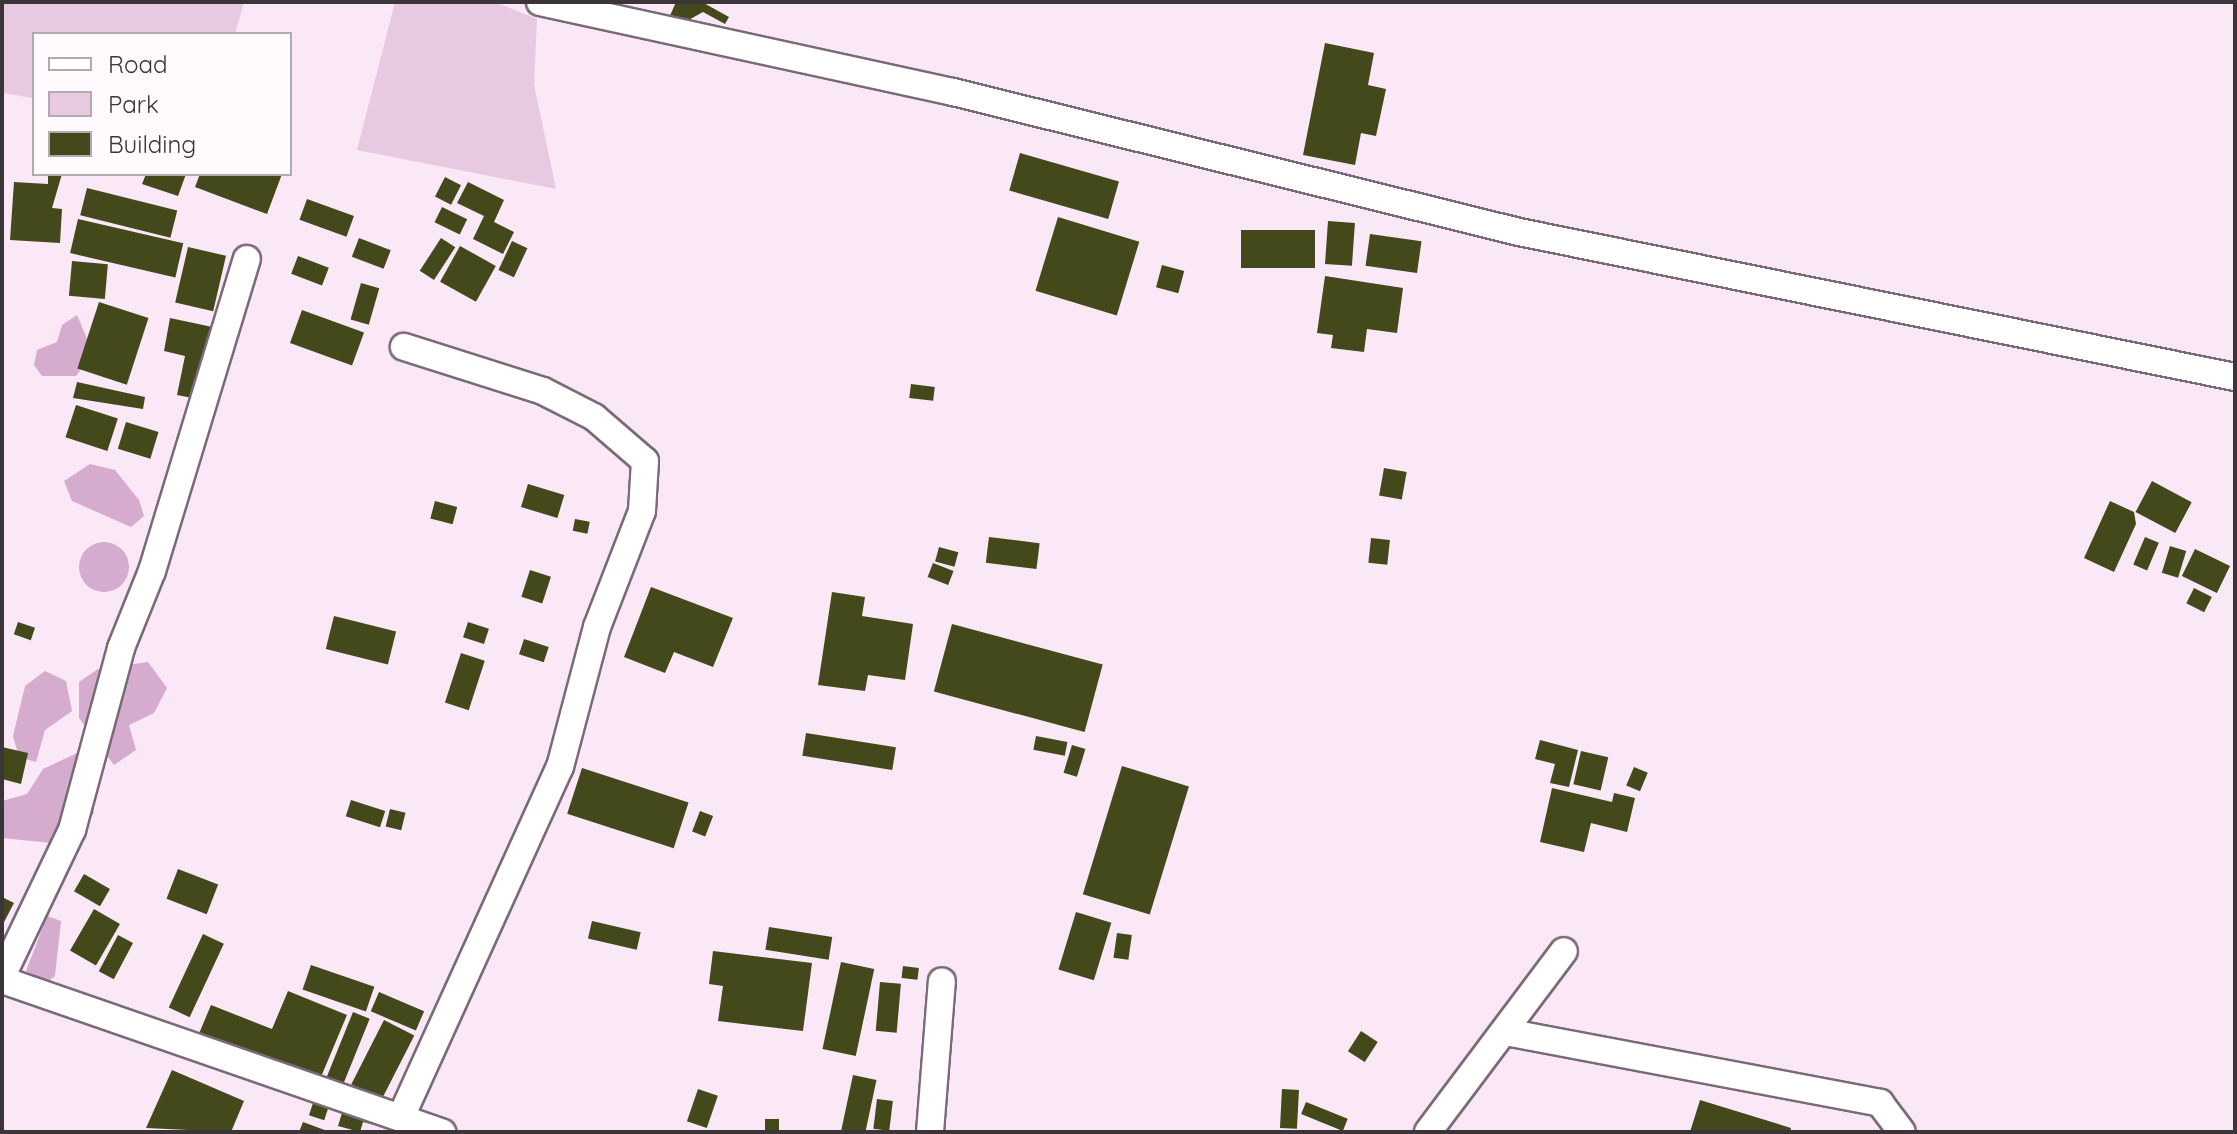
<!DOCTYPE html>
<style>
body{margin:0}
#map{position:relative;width:2237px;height:1134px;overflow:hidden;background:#fae8f6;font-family:Quicksand,sans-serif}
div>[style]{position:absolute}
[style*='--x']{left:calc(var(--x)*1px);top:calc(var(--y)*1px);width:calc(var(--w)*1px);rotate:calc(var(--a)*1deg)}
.green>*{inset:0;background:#e8c9e2}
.forest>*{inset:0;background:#d5abce}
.round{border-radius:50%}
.building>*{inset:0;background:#43491a;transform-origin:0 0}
.roads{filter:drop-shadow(2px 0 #7a6a78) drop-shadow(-2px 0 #7a6a78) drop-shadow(0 2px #7a6a78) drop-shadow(0 -2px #7a6a78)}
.street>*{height:26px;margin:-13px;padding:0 13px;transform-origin:13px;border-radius:13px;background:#fff}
span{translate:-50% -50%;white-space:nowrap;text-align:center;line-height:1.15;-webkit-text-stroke:8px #fefafd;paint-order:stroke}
.frame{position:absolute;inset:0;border:4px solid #3b3439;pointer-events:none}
.legend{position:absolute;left:32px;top:32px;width:260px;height:144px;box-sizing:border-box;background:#fefafd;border:2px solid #b0abaf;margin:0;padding:10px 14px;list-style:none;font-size:24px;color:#3b3439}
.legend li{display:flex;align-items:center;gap:16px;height:40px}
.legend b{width:40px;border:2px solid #b0abaf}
</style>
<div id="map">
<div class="green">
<i style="clip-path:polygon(2px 2px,244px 2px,235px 34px,34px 34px,34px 98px,2px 93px)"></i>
<i style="clip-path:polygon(395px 2px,495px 2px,537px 19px,534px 85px,556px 189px,357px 150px)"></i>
</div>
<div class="forest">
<i style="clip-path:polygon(77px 315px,93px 353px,76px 376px,42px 376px,34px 365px,37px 350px,57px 342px,62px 325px)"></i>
<i style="clip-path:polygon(90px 464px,115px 470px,139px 500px,144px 516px,131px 527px,72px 501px,64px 481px)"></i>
<i class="round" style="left:79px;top:542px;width:50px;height:50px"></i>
<i style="clip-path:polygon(148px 662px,167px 688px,154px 713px,129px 725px,136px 750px,114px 765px,79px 718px,79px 682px,98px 669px)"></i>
<i style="clip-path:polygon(45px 671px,66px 681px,72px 711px,45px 730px,36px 762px,19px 757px,13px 736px,25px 686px)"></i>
<i style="clip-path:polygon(77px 753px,102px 764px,100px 780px,74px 780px,91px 797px,94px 813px,71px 845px,2px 838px,2px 801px,27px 794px,43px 769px)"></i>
<i style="clip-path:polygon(47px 916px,61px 921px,55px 976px,45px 984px,26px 971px)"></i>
</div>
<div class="building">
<i style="clip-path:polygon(676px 2px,702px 2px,729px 17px,725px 24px,703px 12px,685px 22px,669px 18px)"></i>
<i style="clip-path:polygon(1325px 43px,1374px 53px,1368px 85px,1386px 89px,1376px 136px,1361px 133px,1355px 165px,1303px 155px)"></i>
<i style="left:1020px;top:153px;width:103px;height:39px;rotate:16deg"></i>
<i style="clip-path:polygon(48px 174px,62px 174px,52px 208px,62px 209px,60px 243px,10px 240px,14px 182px,48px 184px)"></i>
<i style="clip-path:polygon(146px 174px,186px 174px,178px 196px,142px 184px)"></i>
<i style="clip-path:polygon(200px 174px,282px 174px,267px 214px,195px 187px)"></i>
<i style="left:445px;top:177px;width:18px;height:22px;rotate:27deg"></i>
<i style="clip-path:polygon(468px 182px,504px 200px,494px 222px,514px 232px,503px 254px,473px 239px,484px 216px,457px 203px)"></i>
<i style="left:87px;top:188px;width:93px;height:28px;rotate:14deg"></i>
<i style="left:307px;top:199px;width:50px;height:22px;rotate:20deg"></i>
<i style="left:442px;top:207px;width:28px;height:17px;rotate:26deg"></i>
<i style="left:1058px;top:217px;width:85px;height:77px;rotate:17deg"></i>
<i style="left:78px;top:219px;width:108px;height:35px;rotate:13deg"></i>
<i style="left:1328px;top:221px;width:27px;height:43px;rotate:4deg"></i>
<i style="left:1241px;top:230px;width:74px;height:38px"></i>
<i style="left:1370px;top:234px;width:52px;height:32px;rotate:8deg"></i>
<i style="left:359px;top:238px;width:34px;height:20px;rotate:21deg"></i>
<i style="left:441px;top:238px;width:17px;height:39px;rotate:33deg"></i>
<i style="left:512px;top:241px;width:17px;height:32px;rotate:25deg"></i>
<i style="left:460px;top:246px;width:41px;height:41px;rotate:29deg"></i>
<i style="left:188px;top:247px;width:39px;height:57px;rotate:13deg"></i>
<i style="left:298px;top:256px;width:33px;height:19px;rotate:21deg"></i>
<i style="left:72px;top:261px;width:36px;height:35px;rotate:5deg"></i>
<i style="left:1162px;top:265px;width:23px;height:23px;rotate:15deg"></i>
<i style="clip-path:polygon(1325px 276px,1403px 288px,1397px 333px,1367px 329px,1364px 352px,1331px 348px,1333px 335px,1317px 333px)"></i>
<i style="left:361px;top:283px;width:19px;height:38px;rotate:16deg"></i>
<i style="left:99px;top:302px;width:52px;height:70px;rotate:18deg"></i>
<i style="left:302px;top:310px;width:66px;height:35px;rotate:20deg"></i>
<i style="clip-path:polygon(170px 318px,217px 328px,203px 400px,177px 395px,185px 356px,164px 351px)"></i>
<i style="clip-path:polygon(77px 382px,145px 397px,143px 409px,73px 398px)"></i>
<i style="left:911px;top:384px;width:24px;height:14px;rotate:7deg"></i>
<i style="left:76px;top:405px;width:44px;height:34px;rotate:18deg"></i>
<i style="left:126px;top:422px;width:34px;height:28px;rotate:17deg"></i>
<i style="left:1384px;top:468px;width:23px;height:28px;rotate:10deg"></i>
<i style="left:2152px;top:481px;width:45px;height:35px;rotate:28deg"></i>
<i style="left:528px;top:484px;width:38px;height:24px;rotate:17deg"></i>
<i style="left:435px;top:501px;width:23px;height:18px;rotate:15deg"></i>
<i style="clip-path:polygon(2110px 501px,2134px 512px,2136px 524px,2114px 572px,2084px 558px)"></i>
<i style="left:575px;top:519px;width:15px;height:12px;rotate:11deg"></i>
<i style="left:989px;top:537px;width:51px;height:26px;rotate:7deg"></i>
<i style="left:2145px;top:537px;width:15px;height:30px;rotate:23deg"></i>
<i style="left:1371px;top:538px;width:19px;height:25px;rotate:6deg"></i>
<i style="left:2170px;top:546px;width:17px;height:28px;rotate:17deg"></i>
<i style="left:939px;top:547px;width:20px;height:15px;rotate:15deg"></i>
<i style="left:2195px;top:549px;width:39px;height:30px;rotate:26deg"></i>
<i style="left:933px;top:563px;width:22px;height:15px;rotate:21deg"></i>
<i style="left:530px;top:570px;width:22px;height:28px;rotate:18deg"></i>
<i style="clip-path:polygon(651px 587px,733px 618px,713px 667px,674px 652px,665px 673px,624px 657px)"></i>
<i style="left:2194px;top:588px;width:20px;height:17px;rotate:27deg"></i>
<i style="clip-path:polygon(832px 592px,865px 597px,862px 616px,913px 624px,905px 680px,868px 675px,865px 691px,818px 685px)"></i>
<i style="left:334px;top:616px;width:64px;height:34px;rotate:14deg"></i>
<i style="left:18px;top:622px;width:18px;height:13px;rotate:19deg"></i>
<i style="left:468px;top:622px;width:22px;height:16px;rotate:18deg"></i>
<i style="left:952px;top:624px;width:156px;height:70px;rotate:15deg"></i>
<i style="left:524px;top:639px;width:26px;height:16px;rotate:18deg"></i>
<i style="left:461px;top:653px;width:25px;height:52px;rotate:18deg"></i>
<i style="left:806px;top:733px;width:91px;height:23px;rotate:9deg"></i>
<i style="left:1036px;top:736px;width:32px;height:14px;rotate:11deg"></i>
<i style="clip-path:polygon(1540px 740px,1578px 750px,1569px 787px,1550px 783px,1555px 764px,1535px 759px)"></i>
<i style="left:1072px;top:745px;width:14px;height:29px;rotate:17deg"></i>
<i style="clip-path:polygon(2px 747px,28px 753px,21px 784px,2px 779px)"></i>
<i style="left:1581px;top:751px;width:28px;height:34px;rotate:13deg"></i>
<i style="left:1122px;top:766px;width:70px;height:134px;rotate:17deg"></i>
<i style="left:1634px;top:767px;width:15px;height:20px;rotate:23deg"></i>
<i style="left:582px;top:768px;width:112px;height:48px;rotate:18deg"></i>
<i style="clip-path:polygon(1552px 788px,1612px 802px,1614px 793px,1635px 798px,1627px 832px,1591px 823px,1584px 852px,1540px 842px)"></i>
<i style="left:351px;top:800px;width:36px;height:17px;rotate:18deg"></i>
<i style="left:390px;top:809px;width:16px;height:18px;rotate:14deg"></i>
<i style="left:700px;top:811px;width:14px;height:22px;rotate:21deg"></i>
<i style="left:178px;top:869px;width:43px;height:32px;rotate:21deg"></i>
<i style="left:84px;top:874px;width:30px;height:20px;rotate:30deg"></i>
<i style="clip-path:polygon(2px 897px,14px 903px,2px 926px)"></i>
<i style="left:94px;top:909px;width:30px;height:48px;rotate:30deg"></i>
<i style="left:1076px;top:912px;width:37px;height:60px;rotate:17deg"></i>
<i style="left:592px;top:921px;width:50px;height:18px;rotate:13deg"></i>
<i style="left:769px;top:927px;width:64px;height:23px;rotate:9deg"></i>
<i style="left:1117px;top:933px;width:15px;height:25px;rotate:8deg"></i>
<i style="left:203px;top:934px;width:23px;height:81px;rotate:25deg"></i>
<i style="left:118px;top:935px;width:17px;height:41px;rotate:28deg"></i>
<i style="clip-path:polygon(713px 951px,812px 963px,803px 1031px,718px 1021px,723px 986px,709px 984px)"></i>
<i style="left:841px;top:962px;width:34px;height:89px;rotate:12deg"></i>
<i style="left:311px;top:965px;width:67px;height:26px;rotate:19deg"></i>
<i style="left:903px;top:966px;width:16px;height:12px;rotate:7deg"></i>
<i style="left:880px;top:982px;width:21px;height:49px;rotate:5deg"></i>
<i style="clip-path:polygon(288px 991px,347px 1015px,318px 1084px,198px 1036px,211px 1005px,272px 1029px)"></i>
<i style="left:379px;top:992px;width:49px;height:21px;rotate:23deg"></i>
<i style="left:353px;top:1012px;width:18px;height:78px;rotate:22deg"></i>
<i style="left:384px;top:1020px;width:34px;height:72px;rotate:27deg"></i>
<i style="left:1361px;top:1031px;width:20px;height:24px;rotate:33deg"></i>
<i style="clip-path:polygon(172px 1070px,244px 1101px,231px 1132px,146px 1128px)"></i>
<i style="left:853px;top:1075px;width:24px;height:58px;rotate:12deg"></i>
<i style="left:698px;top:1089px;width:21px;height:34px;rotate:19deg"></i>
<i style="left:1282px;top:1089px;width:17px;height:39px;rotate:3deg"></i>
<i style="left:877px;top:1099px;width:16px;height:30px;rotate:7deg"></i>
<i style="clip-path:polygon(1700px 1100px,1791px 1128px,1790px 1132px,1690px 1132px)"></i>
<i style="left:1306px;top:1102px;width:45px;height:13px;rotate:22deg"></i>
<i style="left:313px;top:1103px;width:16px;height:13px;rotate:18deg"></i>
<i style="clip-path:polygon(342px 1113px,365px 1118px,378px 1115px,375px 1125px,363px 1122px,360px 1132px,338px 1126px)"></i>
<i style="left:765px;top:1119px;width:14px;height:13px"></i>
<i style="clip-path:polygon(303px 1122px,330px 1132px,299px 1132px)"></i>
</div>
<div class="roads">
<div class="street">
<i style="--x:540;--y:2;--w:423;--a:12.3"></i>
<i style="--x:953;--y:92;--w:583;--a:13.89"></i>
<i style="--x:1519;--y:232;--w:731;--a:11.45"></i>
<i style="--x:2;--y:976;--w:162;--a:-64.4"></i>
<i style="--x:72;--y:830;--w:188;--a:-74.9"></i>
<i style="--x:121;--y:648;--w:83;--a:-68.1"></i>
<i style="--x:152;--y:571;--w:326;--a:-73.1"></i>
<i style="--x:2;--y:980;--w:466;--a:19.1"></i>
<i style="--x:1505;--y:1032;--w:382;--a:10.7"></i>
<i style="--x:1880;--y:1103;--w:36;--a:53"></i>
<i style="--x:401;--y:1117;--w:384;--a:-65.6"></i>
<i style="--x:560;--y:767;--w:145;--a:-75.2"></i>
<i style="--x:597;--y:627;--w:124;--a:-68.8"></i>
<i style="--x:642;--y:511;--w:50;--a:-86.6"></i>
<i style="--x:645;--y:461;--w:67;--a:-139.2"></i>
<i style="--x:594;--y:417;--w:57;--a:-153"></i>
<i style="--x:543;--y:391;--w:146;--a:-162.4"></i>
<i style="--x:930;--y:1132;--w:151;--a:-85.5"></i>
<i style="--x:1428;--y:1132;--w:226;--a:-53.1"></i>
</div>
</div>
<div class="frame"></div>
<ul class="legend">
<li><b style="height:10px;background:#fff"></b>Road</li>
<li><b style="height:22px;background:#e8c9e2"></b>Park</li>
<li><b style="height:22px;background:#43491a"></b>Building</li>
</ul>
</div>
